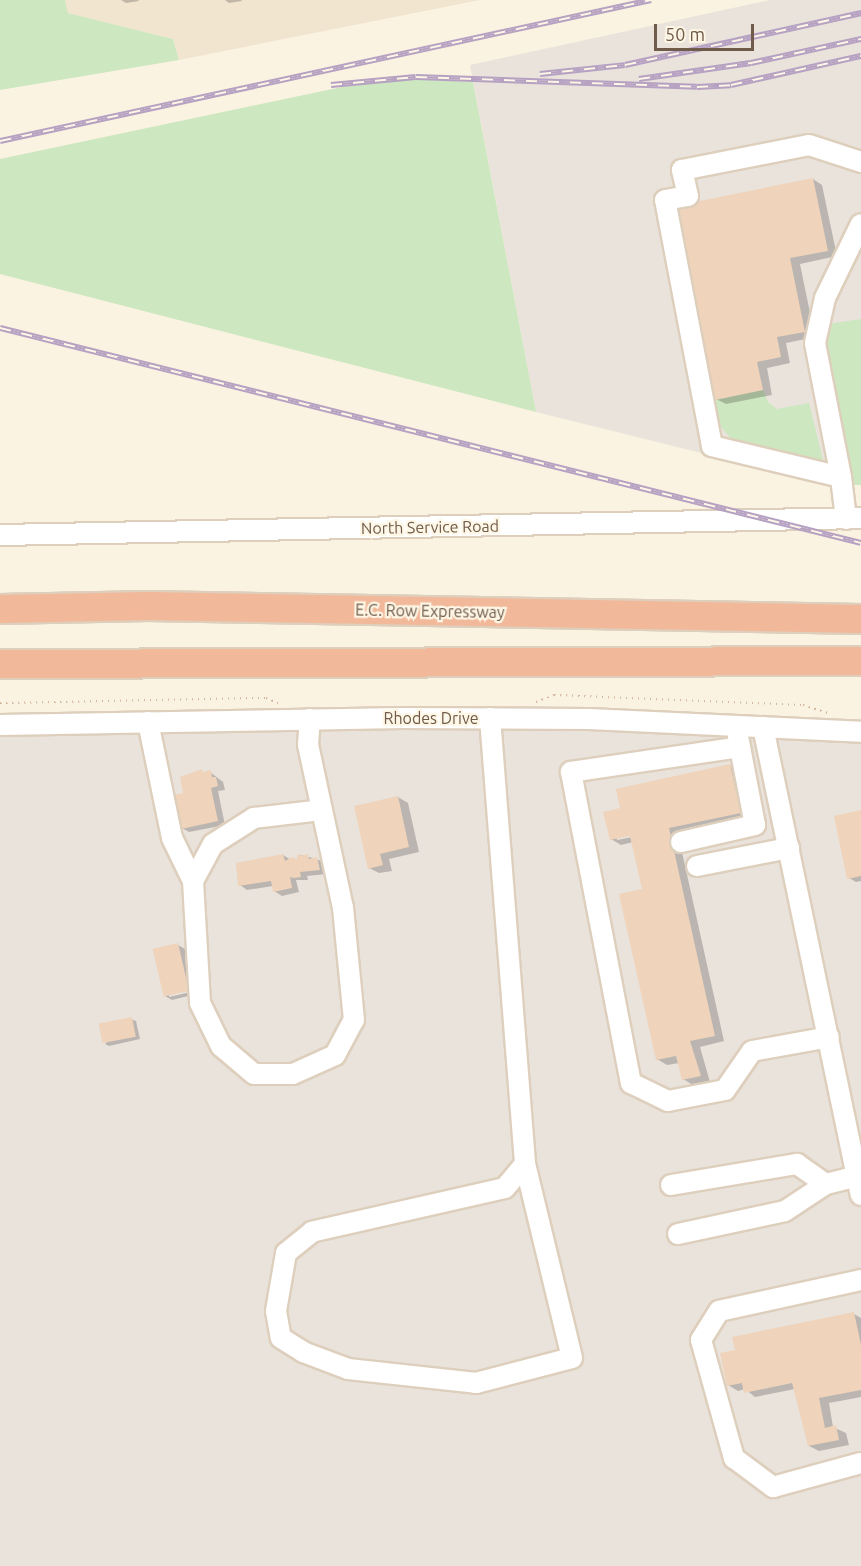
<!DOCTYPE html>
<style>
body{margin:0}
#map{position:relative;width:861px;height:1566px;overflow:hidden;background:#fbf3e1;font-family:Ubuntu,sans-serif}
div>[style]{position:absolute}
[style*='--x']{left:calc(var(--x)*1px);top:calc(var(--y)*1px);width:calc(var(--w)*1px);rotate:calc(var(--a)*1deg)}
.residential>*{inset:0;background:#f2e5d0}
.industrial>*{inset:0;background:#e9e3dc}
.green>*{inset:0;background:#cde7c0}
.shadow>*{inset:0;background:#0003}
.building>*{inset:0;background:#efd3ba;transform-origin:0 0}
.path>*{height:2px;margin-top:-1px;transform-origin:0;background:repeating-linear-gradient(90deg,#d3b69e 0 1.5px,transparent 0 6px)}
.roads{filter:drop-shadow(2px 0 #decfbd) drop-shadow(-2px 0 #decfbd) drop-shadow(0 2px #decfbd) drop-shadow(0 -2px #decfbd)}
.minor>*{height:20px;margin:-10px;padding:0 10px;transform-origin:10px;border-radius:10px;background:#fff}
.highway>*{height:28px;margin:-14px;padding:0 14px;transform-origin:14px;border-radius:14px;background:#f2b89a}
.rail>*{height:6px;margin-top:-3px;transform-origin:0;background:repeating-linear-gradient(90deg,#fef7e6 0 11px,#b6a1c2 0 22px);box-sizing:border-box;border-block:2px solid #b6a1c2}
span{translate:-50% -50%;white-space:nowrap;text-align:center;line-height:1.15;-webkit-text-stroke:4.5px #fef7e6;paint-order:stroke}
.street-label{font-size:16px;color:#705a49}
.scale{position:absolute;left:654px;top:24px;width:100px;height:27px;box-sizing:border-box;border:3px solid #705a49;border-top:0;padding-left:8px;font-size:18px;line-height:21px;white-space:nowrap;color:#705a49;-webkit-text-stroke:4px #fef7e6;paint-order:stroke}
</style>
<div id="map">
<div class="residential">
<i style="clip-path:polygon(65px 0,480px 0,179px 60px,173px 39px,68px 13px)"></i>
</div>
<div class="industrial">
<i style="clip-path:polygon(770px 0,861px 0,861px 485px,831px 485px,536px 412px,470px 65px)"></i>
<i style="clip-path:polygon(534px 725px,861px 740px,861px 1566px,0 1566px,0 734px)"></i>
</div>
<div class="green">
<i style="clip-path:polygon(0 0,65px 0,68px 13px,173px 39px,179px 60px,0 90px)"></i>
<i style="clip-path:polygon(397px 78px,473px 82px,536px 412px,0 274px,0 159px,361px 83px)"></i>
<i style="clip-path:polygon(861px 319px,861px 485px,848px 485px,825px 344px,828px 324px)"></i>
<i style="clip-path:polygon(763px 390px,768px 402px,777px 409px,809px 403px,825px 468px,735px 443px,721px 427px,715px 400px)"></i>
</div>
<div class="shadow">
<i style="clip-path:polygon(121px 0,138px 0,139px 1px,126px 3px)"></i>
<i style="clip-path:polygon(225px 0,241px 0,242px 1px,229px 3px)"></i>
<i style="clip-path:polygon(813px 179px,822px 185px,837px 256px,800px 264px,815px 337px,786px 343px,790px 363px,767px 368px,772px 395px,726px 404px,716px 399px)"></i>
<i style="clip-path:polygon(evenodd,729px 765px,739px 771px,750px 818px,678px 834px,724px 1041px,700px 1047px,710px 1082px,693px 1085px,683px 1079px,679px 1063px,667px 1065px,657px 1059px,643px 890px,633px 842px,621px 845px,611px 839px,622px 809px,729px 765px,637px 833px,637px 836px,617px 840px,617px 837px,637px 833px)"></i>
<i style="clip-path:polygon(210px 772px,223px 782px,225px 790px,218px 791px,225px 825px,189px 832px,182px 828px,185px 794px)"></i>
<i style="clip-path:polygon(398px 797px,408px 803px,419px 852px,389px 859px,392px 871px,379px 873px,369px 868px)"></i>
<i style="clip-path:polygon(861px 812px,861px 881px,856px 882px,849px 878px)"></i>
<i style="clip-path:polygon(283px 855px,291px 860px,299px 861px,300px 855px,317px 859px,324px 863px,327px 874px,307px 876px,308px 880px,296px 880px,299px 892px,282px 896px,274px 891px,273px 886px,247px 890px,240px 885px)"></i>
<i style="clip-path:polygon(178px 945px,185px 949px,194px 988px,169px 994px,169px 997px,195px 991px,196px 994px,172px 1000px,165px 996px)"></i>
<i style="clip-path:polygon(131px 1019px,136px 1021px,140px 1039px,109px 1046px,105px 1044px)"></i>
<i style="clip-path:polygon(854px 1314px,861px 1318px,861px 1397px,829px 1403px,833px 1427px,846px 1433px,849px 1445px,819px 1451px,809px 1446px,795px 1389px,755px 1397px,745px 1389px,738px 1391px,728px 1385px)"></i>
</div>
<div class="building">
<i style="clip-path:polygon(813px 178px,828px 251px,790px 258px,805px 332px,777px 337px,781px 357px,757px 362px,763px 390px,715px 400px,675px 206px)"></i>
<i style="clip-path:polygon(730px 764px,741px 813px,669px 828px,715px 1036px,690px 1041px,701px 1076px,682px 1080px,676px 1056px,656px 1060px,619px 894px,642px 889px,630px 836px,610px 840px,603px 812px,620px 808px,616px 789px)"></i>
<i style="clip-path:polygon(202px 769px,202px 772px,211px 770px,212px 777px,216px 777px,218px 786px,211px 788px,218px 821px,181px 829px,173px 795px,183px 793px,180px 777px)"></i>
<i style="clip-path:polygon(398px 796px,409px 847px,380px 854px,383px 865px,368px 869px,354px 806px)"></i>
<i style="clip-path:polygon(861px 810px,861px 876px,847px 879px,834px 816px)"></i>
<i style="clip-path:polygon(283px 854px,285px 861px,292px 857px,297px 859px,297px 855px,300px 854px,301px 856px,308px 854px,309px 859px,317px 857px,320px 870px,300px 872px,301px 877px,294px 878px,290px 877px,292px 888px,273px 892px,271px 881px,238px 886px,236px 863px)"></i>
<i style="left:178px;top:943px;width:49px;height:26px;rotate:77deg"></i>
<i style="left:132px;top:1017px;width:20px;height:34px;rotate:79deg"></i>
<i style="clip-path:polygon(854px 1312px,861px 1345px,861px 1390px,819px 1398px,825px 1428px,836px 1425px,839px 1440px,808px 1446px,792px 1383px,744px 1393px,742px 1383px,727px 1386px,720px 1353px,735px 1350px,732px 1337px)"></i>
</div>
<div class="path">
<i style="--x:536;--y:702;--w:19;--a:-21"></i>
<i style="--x:554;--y:695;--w:249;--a:2.3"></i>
<i style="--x:803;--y:705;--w:26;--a:18"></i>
<i style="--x:0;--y:703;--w:266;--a:-1.1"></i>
<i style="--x:266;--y:698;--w:13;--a:23"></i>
</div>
<div class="roads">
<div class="minor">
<i style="--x:841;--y:477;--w:133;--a:-166.5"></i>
<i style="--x:712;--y:446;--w:250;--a:-100.8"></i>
<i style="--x:665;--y:200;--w:23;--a:-10"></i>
<i style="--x:688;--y:196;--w:27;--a:-103"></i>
<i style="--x:682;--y:170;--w:129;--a:-11.1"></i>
<i style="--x:809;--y:145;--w:55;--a:18.1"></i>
<i style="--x:846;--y:519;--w:42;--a:-96.8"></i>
<i style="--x:841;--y:477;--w:136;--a:-101"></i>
<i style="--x:815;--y:343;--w:46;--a:-77.5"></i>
<i style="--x:825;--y:298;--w:82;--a:-64.1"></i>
<i style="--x:0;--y:535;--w:861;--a:-1.13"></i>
<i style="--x:490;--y:718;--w:447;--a:85.5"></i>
<i style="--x:525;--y:1164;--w:31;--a:130"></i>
<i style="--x:505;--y:1188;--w:198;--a:167.2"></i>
<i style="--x:312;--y:1232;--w:33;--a:141"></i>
<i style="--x:286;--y:1253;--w:59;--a:99.8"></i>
<i style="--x:276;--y:1311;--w:27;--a:80"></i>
<i style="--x:281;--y:1338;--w:26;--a:32"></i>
<i style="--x:303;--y:1352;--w:48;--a:20.7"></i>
<i style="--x:348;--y:1369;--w:129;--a:6.2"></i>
<i style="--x:476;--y:1383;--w:99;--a:-14.6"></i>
<i style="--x:572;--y:1358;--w:200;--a:-103.6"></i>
<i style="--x:148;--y:722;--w:118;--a:78.3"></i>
<i style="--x:172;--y:838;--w:48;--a:64"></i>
<i style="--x:193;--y:881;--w:122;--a:86.7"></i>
<i style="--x:200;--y:1003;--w:48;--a:64"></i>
<i style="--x:221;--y:1046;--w:43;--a:40.3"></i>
<i style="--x:254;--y:1074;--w:39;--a:0"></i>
<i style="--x:293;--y:1074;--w:46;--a:-24.3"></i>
<i style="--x:335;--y:1055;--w:40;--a:-62"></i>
<i style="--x:354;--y:1020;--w:113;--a:-95.6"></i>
<i style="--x:343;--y:908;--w:167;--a:-102.1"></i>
<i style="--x:308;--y:745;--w:26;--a:-86"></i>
<i style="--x:0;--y:725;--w:403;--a:-1"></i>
<i style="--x:403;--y:718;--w:186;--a:0.3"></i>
<i style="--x:589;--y:719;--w:272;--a:2.7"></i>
<i style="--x:763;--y:727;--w:478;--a:78.2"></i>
<i style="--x:740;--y:747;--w:171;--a:171.6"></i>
<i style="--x:571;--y:772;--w:317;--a:79.1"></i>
<i style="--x:631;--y:1083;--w:41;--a:25.9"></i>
<i style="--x:668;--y:1101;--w:58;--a:-10.9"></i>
<i style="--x:725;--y:1090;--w:47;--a:-55.3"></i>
<i style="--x:752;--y:1051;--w:78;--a:-10.3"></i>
<i style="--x:681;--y:842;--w:76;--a:-12.9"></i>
<i style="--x:755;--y:825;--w:90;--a:-100.9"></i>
<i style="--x:697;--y:866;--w:94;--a:-11.1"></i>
<i style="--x:193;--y:881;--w:42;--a:-61.6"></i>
<i style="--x:213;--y:844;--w:49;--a:-32.4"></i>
<i style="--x:254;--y:818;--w:68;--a:-6.7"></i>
<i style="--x:671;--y:1185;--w:128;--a:-9.5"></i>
<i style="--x:797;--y:1164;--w:35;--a:35"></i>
<i style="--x:678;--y:1234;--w:109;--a:-12.1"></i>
<i style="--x:785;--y:1211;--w:49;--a:-33.4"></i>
<i style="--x:826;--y:1184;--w:32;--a:-14"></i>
<i style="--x:861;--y:1280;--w:145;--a:167.7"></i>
<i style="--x:719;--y:1311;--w:34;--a:122"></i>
<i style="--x:701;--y:1340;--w:123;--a:74.4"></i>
<i style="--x:734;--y:1458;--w:49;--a:36.6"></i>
<i style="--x:773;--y:1487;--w:91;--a:-15.3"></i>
</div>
<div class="highway">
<i style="--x:0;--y:609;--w:148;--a:-1.2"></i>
<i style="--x:148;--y:606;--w:713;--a:1.04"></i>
<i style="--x:0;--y:664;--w:861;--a:-0.2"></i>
</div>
</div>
<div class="rail">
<i style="--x:540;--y:74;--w:85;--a:-6"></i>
<i style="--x:625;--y:65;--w:242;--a:-12.4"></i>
<i style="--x:639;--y:79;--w:113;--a:-8.1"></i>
<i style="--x:751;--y:63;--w:113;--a:-12.3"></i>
<i style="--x:331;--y:85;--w:85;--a:-5.4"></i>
<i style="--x:416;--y:77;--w:281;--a:2"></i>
<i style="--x:697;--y:87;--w:34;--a:-3"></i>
<i style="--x:731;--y:85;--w:133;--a:-12.6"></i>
<i style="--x:0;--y:141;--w:666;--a:-12.22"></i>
<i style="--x:0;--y:328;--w:887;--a:14.02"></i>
</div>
<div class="street-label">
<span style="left:430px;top:527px;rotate:-1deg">North Service Road</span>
<span style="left:430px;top:611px;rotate:1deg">E.C. Row Expressway</span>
<span style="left:431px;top:718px">Rhodes Drive</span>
</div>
<div class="scale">50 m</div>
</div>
